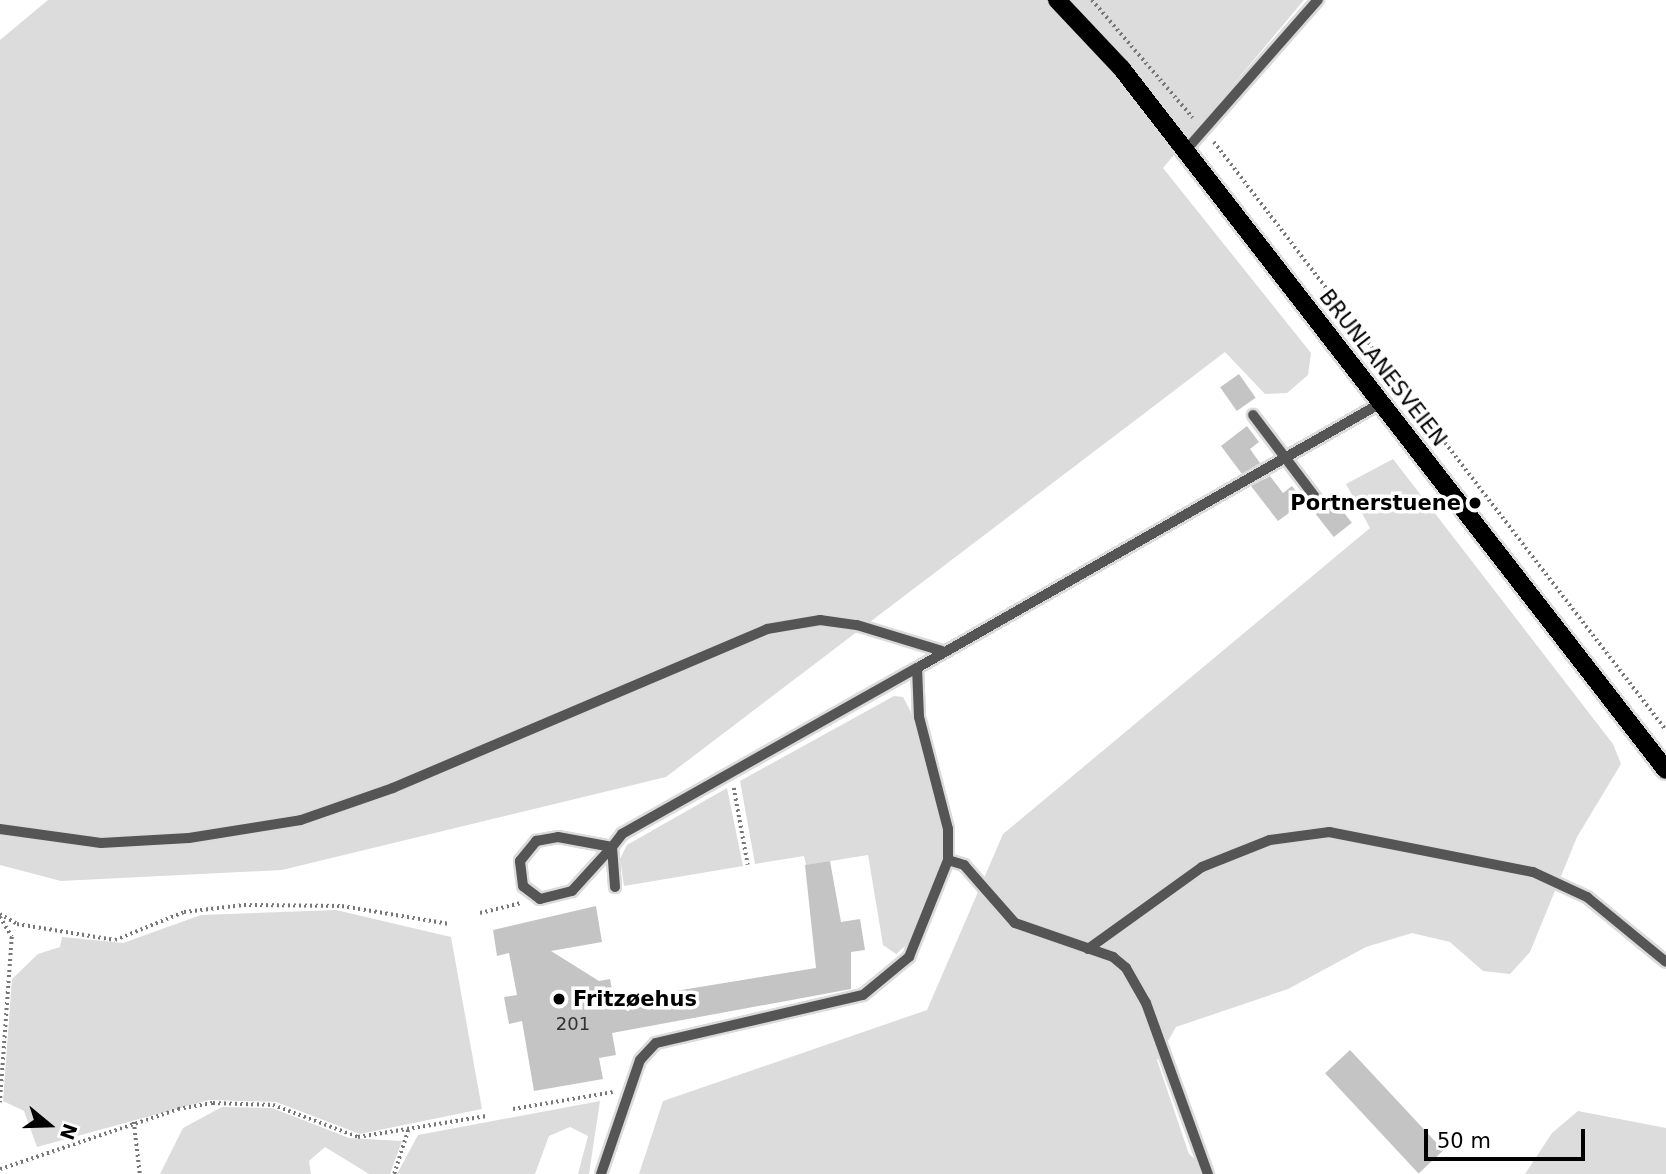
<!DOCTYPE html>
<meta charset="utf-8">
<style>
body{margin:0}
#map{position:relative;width:1666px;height:1174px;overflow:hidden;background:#fff;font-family:"DejaVu Sans",sans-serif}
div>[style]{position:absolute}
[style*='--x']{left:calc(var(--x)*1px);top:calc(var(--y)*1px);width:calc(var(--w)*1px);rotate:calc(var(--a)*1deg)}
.green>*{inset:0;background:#dcdcdc}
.building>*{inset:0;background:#c4c4c4;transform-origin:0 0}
.path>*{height:3.5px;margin-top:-1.75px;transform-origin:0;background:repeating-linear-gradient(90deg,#777 0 2px,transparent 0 5.5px)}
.roads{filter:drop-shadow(2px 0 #dbdbdb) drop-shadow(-2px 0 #dbdbdb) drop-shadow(0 2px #dbdbdb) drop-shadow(0 -2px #dbdbdb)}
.lane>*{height:10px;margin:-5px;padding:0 5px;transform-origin:5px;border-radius:5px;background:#555}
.primary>*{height:18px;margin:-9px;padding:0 9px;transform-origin:9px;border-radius:9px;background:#000}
.dots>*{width:19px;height:19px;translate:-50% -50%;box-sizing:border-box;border:4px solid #fff;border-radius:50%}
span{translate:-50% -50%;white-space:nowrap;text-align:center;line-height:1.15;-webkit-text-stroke:7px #fff;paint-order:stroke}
.number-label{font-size:18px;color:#313131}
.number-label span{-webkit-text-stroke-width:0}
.street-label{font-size:21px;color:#000}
.poi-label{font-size:21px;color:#000;font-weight:700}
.right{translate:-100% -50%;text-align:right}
.left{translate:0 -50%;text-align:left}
.north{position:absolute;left:14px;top:1090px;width:70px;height:70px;-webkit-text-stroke:5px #fff;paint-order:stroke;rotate:109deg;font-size:19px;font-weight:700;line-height:28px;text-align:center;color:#000}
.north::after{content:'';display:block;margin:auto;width:24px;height:32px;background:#000;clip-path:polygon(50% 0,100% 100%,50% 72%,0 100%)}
.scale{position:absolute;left:1424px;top:1129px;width:161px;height:32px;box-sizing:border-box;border:4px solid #000;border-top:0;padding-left:9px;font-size:21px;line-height:24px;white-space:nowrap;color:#000;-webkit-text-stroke:5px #fff;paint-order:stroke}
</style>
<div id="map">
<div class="green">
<i style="clip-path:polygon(48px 0,1304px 0,1163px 168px,1311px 353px,1308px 375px,1287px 393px,1265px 394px,1225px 352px,666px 777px,282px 870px,61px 881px,0 865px,0 40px)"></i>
<i style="clip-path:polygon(1393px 459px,1613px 744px,1621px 764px,1577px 837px,1530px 952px,1510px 974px,1483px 971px,1450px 942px,1412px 933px,1366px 947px,1288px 989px,1176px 1027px,1157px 1060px,1189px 1154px,1212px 1174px,639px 1174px,663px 1101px,927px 1010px,1003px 834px,1370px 528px,1346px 484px)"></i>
<i style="clip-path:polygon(894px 696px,903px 697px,913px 716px,943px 826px,943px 860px,910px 942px,896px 954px,883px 945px,868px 855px,806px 865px,804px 856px,755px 864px,740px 781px)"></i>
<i style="clip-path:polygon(727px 788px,743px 866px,624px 886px,620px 859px,627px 845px)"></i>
<i style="clip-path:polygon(336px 910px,451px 937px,482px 1109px,360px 1134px,276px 1102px,209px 1100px,37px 1147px,24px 1111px,3px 1101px,12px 979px,38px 954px,60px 947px,62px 937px,123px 943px,201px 915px)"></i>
<i style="clip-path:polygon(600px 1101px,589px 1174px,578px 1174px,588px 1136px,570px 1127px,549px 1136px,535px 1174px,397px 1174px,418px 1135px)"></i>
<i style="clip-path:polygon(222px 1107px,272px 1108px,349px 1138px,402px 1141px,390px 1174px,369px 1174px,325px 1147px,309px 1161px,311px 1174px,160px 1174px,183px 1128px)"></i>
<i style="clip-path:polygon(1578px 1111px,1666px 1128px,1666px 1174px,1525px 1174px,1552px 1133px)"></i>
</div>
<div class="building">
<i style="left:1239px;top:374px;width:29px;height:23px;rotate:55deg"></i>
<i style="clip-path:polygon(1247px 426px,1259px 442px,1250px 449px,1260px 463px,1242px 474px,1221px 446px)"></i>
<i style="clip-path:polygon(1270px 476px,1283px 493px,1292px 486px,1304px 502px,1278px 521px,1251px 486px)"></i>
<i style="left:1334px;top:500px;width:29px;height:23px;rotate:52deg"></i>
<i style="clip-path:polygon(830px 861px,841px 922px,860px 919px,865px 950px,851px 952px,851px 989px,612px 1033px,616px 1055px,599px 1058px,603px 1079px,534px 1091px,522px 1021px,509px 1024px,504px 997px,517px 995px,509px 953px,497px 956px,493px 930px,596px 906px,602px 942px,551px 951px,599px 981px,610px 979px,614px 1001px,816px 968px,805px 865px)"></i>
<i style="left:1350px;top:1050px;width:137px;height:34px;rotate:47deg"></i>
</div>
<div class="path">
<i style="--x:1092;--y:0;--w:155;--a:49.4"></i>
<i style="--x:1214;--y:142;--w:742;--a:52.45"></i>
<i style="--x:734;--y:788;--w:78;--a:79.7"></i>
<i style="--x:480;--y:913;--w:42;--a:-13.7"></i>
<i style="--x:0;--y:914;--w:20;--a:30"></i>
<i style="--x:17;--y:924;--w:99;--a:9.3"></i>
<i style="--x:115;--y:940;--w:74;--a:-22.1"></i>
<i style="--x:184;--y:912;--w:60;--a:-6.7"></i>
<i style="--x:244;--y:905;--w:98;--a:0.6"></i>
<i style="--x:342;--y:906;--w:109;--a:9.5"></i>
<i style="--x:0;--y:917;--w:23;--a:59"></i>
<i style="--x:12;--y:937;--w:166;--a:94.1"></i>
<i style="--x:513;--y:1109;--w:101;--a:-9.6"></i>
<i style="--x:134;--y:1122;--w:52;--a:83.4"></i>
<i style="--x:0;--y:1169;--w:188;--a:-18.6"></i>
<i style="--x:178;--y:1109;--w:36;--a:-10"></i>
<i style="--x:213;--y:1103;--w:60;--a:1.9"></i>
<i style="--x:273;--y:1105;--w:91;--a:20.6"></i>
<i style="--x:358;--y:1137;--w:130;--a:-9.3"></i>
<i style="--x:394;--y:1174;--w:46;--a:-72.3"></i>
</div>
<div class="roads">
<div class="lane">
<i style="--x:1186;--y:150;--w:200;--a:-48.7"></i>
<i style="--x:1253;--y:415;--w:108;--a:52.9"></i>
<i style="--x:0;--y:829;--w:102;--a:7.9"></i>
<i style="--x:101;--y:843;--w:88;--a:-3.3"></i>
<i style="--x:189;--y:838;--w:113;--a:-9.1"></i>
<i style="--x:301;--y:820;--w:97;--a:-19.2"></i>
<i style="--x:393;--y:788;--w:406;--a:-23"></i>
<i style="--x:767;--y:629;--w:54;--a:-9.6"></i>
<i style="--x:820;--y:620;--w:37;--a:8"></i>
<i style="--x:857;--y:625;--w:89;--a:17"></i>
<i style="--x:558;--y:837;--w:55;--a:10.5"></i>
<i style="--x:612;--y:847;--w:59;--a:132.3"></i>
<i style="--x:572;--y:891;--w:33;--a:166"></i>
<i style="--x:540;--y:899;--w:21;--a:-143"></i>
<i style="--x:523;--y:886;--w:25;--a:-97"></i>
<i style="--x:520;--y:861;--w:26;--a:-51"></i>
<i style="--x:536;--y:841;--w:22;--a:-10"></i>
<i style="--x:948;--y:860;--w:17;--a:17"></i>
<i style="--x:964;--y:865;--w:77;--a:48.7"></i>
<i style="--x:1015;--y:923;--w:104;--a:19.1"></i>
<i style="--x:1113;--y:957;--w:17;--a:40"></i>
<i style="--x:1126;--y:968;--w:40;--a:60.3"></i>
<i style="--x:1146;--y:1003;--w:182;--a:70.1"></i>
<i style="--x:615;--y:887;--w:40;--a:-94.3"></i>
<i style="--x:612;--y:847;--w:16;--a:-52"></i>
<i style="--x:622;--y:834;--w:338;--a:-29.4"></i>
<i style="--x:1088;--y:949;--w:140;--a:-35.7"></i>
<i style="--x:1202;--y:867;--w:73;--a:-21.7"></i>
<i style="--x:1270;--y:840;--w:60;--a:-7.7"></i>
<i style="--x:1329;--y:832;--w:208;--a:11.1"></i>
<i style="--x:1533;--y:872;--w:60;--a:24.8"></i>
<i style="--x:1587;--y:897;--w:102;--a:39.4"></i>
<i style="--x:601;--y:1174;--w:120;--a:-71.1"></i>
<i style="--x:640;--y:1060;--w:23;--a:-47"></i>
<i style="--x:656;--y:1043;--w:212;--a:-13.1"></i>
<i style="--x:863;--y:995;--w:60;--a:-39.6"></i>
<i style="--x:909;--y:957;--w:105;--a:-68.1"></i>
<i style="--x:948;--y:860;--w:31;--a:-90"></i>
<i style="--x:948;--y:829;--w:116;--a:-104.5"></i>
<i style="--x:919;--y:717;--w:49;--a:-92.3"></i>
<i style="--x:917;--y:668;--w:534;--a:-29.73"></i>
</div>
<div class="primary">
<i style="--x:1057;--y:0;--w:95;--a:46.7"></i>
<i style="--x:1122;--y:69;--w:887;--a:52.19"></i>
</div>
</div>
<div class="dots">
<i style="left:1475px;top:503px;background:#000"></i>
<i style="left:559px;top:999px;background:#000"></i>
</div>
<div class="number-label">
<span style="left:573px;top:1024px">201</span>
</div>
<div class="street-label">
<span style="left:1383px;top:368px;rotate:52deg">BRUNLANESVEIEN</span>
</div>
<div class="poi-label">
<span class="right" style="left:1461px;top:503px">Portnerstuene</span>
<span class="left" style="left:573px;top:999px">Fritzøehus</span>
</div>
<div class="north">N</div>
<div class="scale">50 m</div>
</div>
